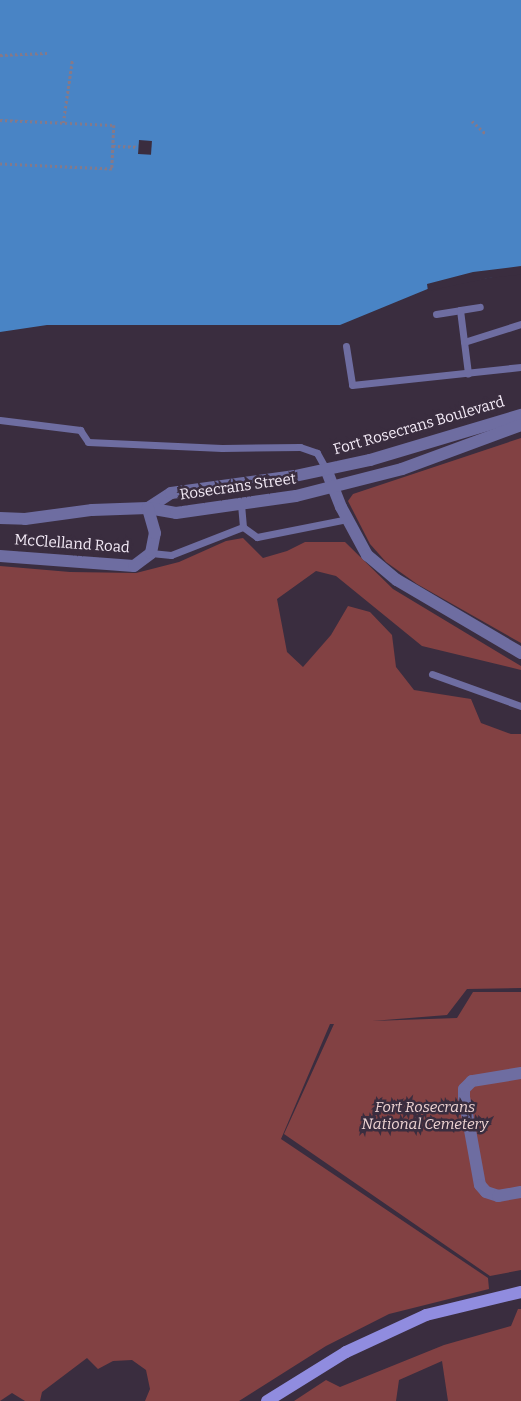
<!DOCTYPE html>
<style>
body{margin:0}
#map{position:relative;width:521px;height:1401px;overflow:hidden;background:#3a2d3f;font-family:Bitter,serif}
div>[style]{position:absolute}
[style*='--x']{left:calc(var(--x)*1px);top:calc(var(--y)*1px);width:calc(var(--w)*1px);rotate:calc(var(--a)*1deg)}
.green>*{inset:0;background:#824143}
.water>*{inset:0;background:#4984c5}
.pier>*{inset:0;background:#3a2d3f;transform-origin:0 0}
.path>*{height:2.5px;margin-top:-1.25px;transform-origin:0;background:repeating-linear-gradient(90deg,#857989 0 2.5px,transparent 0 5px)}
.service>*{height:7px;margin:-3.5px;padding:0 3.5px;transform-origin:3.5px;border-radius:3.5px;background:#6e6da1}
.minor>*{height:12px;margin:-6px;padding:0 6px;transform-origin:6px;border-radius:6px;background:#6e6da1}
.tertiary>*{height:12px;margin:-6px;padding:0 6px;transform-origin:6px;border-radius:6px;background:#6e6da1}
.secondary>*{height:12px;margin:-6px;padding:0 6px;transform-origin:6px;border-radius:6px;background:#908cdf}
span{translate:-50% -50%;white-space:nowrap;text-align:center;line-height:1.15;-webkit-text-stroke:5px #3a2d3f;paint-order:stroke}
.street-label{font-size:15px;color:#f3eaf6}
.park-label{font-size:15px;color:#eed4d3;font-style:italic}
</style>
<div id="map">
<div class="green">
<i style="clip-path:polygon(521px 438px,521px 643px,417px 584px,386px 562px,370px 544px,348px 501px,353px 494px)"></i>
<i style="clip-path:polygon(243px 538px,263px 558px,287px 551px,305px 542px,345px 542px,393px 589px,521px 666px,521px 670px,422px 646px,336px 576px,316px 571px,277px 599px,287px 652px,303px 667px,331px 635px,348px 606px,370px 612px,392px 635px,396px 667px,414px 690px,471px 699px,481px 723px,511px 734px,521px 734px,521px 988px,467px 989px,447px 1015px,372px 1021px,457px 1018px,473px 992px,521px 992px,521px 1270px,490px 1276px,284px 1134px,334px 1024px,330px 1024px,281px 1139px,488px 1278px,489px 1289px,389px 1314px,326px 1346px,239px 1401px,145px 1401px,150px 1389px,146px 1370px,132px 1360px,113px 1361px,98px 1369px,87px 1358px,42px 1392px,40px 1401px,25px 1401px,12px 1393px,0 1401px,0 566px,70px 572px,136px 573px,179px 562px,226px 541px)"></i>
<i style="clip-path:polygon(518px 1309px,521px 1309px,521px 1401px,448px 1401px,442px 1361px,399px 1380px,396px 1401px,294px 1401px,326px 1380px,340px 1387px,444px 1345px,511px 1326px)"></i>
</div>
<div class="water">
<i style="clip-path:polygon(0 0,521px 0,521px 272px,430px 288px,340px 325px,47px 325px,0 332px)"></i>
</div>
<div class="pier">
<i style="left:139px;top:140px;width:13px;height:14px;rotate:4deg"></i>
<i style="clip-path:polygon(521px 266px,521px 274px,517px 275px,489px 278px,428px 291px,427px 284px,473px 272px)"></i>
</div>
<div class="path">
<i style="--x:0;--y:55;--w:47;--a:-2.4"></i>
<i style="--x:0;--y:120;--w:114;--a:2.5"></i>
<i style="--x:114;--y:125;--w:44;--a:92.6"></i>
<i style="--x:112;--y:169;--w:112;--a:-177.4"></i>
<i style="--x:472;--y:121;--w:18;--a:43"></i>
<i style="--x:63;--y:123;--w:63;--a:-81.7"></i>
<i style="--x:113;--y:146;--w:25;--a:2"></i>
</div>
<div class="service">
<i style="--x:460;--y:310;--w:20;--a:-9"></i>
<i style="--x:436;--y:314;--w:24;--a:-9"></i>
<i style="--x:460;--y:310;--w:64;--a:82.8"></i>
<i style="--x:464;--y:342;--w:60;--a:-17.5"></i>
<i style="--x:346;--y:346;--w:39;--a:81"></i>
<i style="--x:352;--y:385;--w:170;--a:-6.1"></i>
<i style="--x:0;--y:420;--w:81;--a:7.1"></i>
<i style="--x:80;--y:430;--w:14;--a:56"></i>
<i style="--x:88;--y:442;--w:134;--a:2.6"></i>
<i style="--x:222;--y:448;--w:78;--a:-0.7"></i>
<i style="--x:300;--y:447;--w:18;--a:19"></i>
<i style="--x:317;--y:453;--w:18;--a:61"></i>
<i style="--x:243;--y:527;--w:17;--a:36"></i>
<i style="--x:257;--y:537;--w:93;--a:-11.2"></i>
<i style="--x:151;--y:553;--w:20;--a:6"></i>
<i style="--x:171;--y:555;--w:77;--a:-21.3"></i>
<i style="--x:243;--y:527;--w:22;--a:-95"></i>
<i style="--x:432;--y:674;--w:95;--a:19.8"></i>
</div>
<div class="minor">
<i style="--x:326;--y:469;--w:41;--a:68.5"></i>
<i style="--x:341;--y:507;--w:55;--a:61.6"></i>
<i style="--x:367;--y:555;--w:39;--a:40"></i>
<i style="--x:397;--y:580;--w:144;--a:30.5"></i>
<i style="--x:521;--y:1073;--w:50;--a:170.7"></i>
<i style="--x:472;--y:1081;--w:11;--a:135"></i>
<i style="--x:464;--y:1089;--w:8;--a:90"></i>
<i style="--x:464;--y:1097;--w:89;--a:79.7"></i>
<i style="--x:480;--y:1185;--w:9;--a:49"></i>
<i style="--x:486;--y:1192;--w:13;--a:18"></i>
<i style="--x:498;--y:1196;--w:23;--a:-10"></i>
</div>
<div class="tertiary">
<i style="--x:148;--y:508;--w:27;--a:-33"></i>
<i style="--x:171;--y:493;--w:125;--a:-7.8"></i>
<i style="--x:295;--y:476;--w:77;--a:-12"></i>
<i style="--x:370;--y:460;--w:158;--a:-16.6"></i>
<i style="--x:0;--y:518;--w:25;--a:2"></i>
<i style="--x:25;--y:519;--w:68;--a:-7.7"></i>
<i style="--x:92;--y:510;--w:56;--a:-2"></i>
<i style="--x:148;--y:508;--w:28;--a:10"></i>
<i style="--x:176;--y:513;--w:121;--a:-8.1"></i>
<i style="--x:296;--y:496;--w:109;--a:-14.3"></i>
<i style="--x:402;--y:469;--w:127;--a:-20.3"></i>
<i style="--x:0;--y:556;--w:134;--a:4.3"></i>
<i style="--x:134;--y:566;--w:21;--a:-37"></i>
<i style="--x:151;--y:553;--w:20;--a:-79"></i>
<i style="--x:155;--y:533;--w:26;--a:-106"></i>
</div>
<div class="secondary">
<i style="--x:267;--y:1401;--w:93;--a:-31.8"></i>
<i style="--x:346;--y:1352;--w:88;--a:-24.8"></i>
<i style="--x:426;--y:1315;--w:98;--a:-13.6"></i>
</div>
<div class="street-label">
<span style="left:419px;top:426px;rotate:-16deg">Fort Rosecrans Boulevard</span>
<span style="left:238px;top:487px;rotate:-8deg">Rosecrans Street</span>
<span style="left:72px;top:544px;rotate:4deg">McClelland Road</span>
</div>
<div class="park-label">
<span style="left:425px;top:1116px">Fort Rosecrans<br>National Cemetery</span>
</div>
</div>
